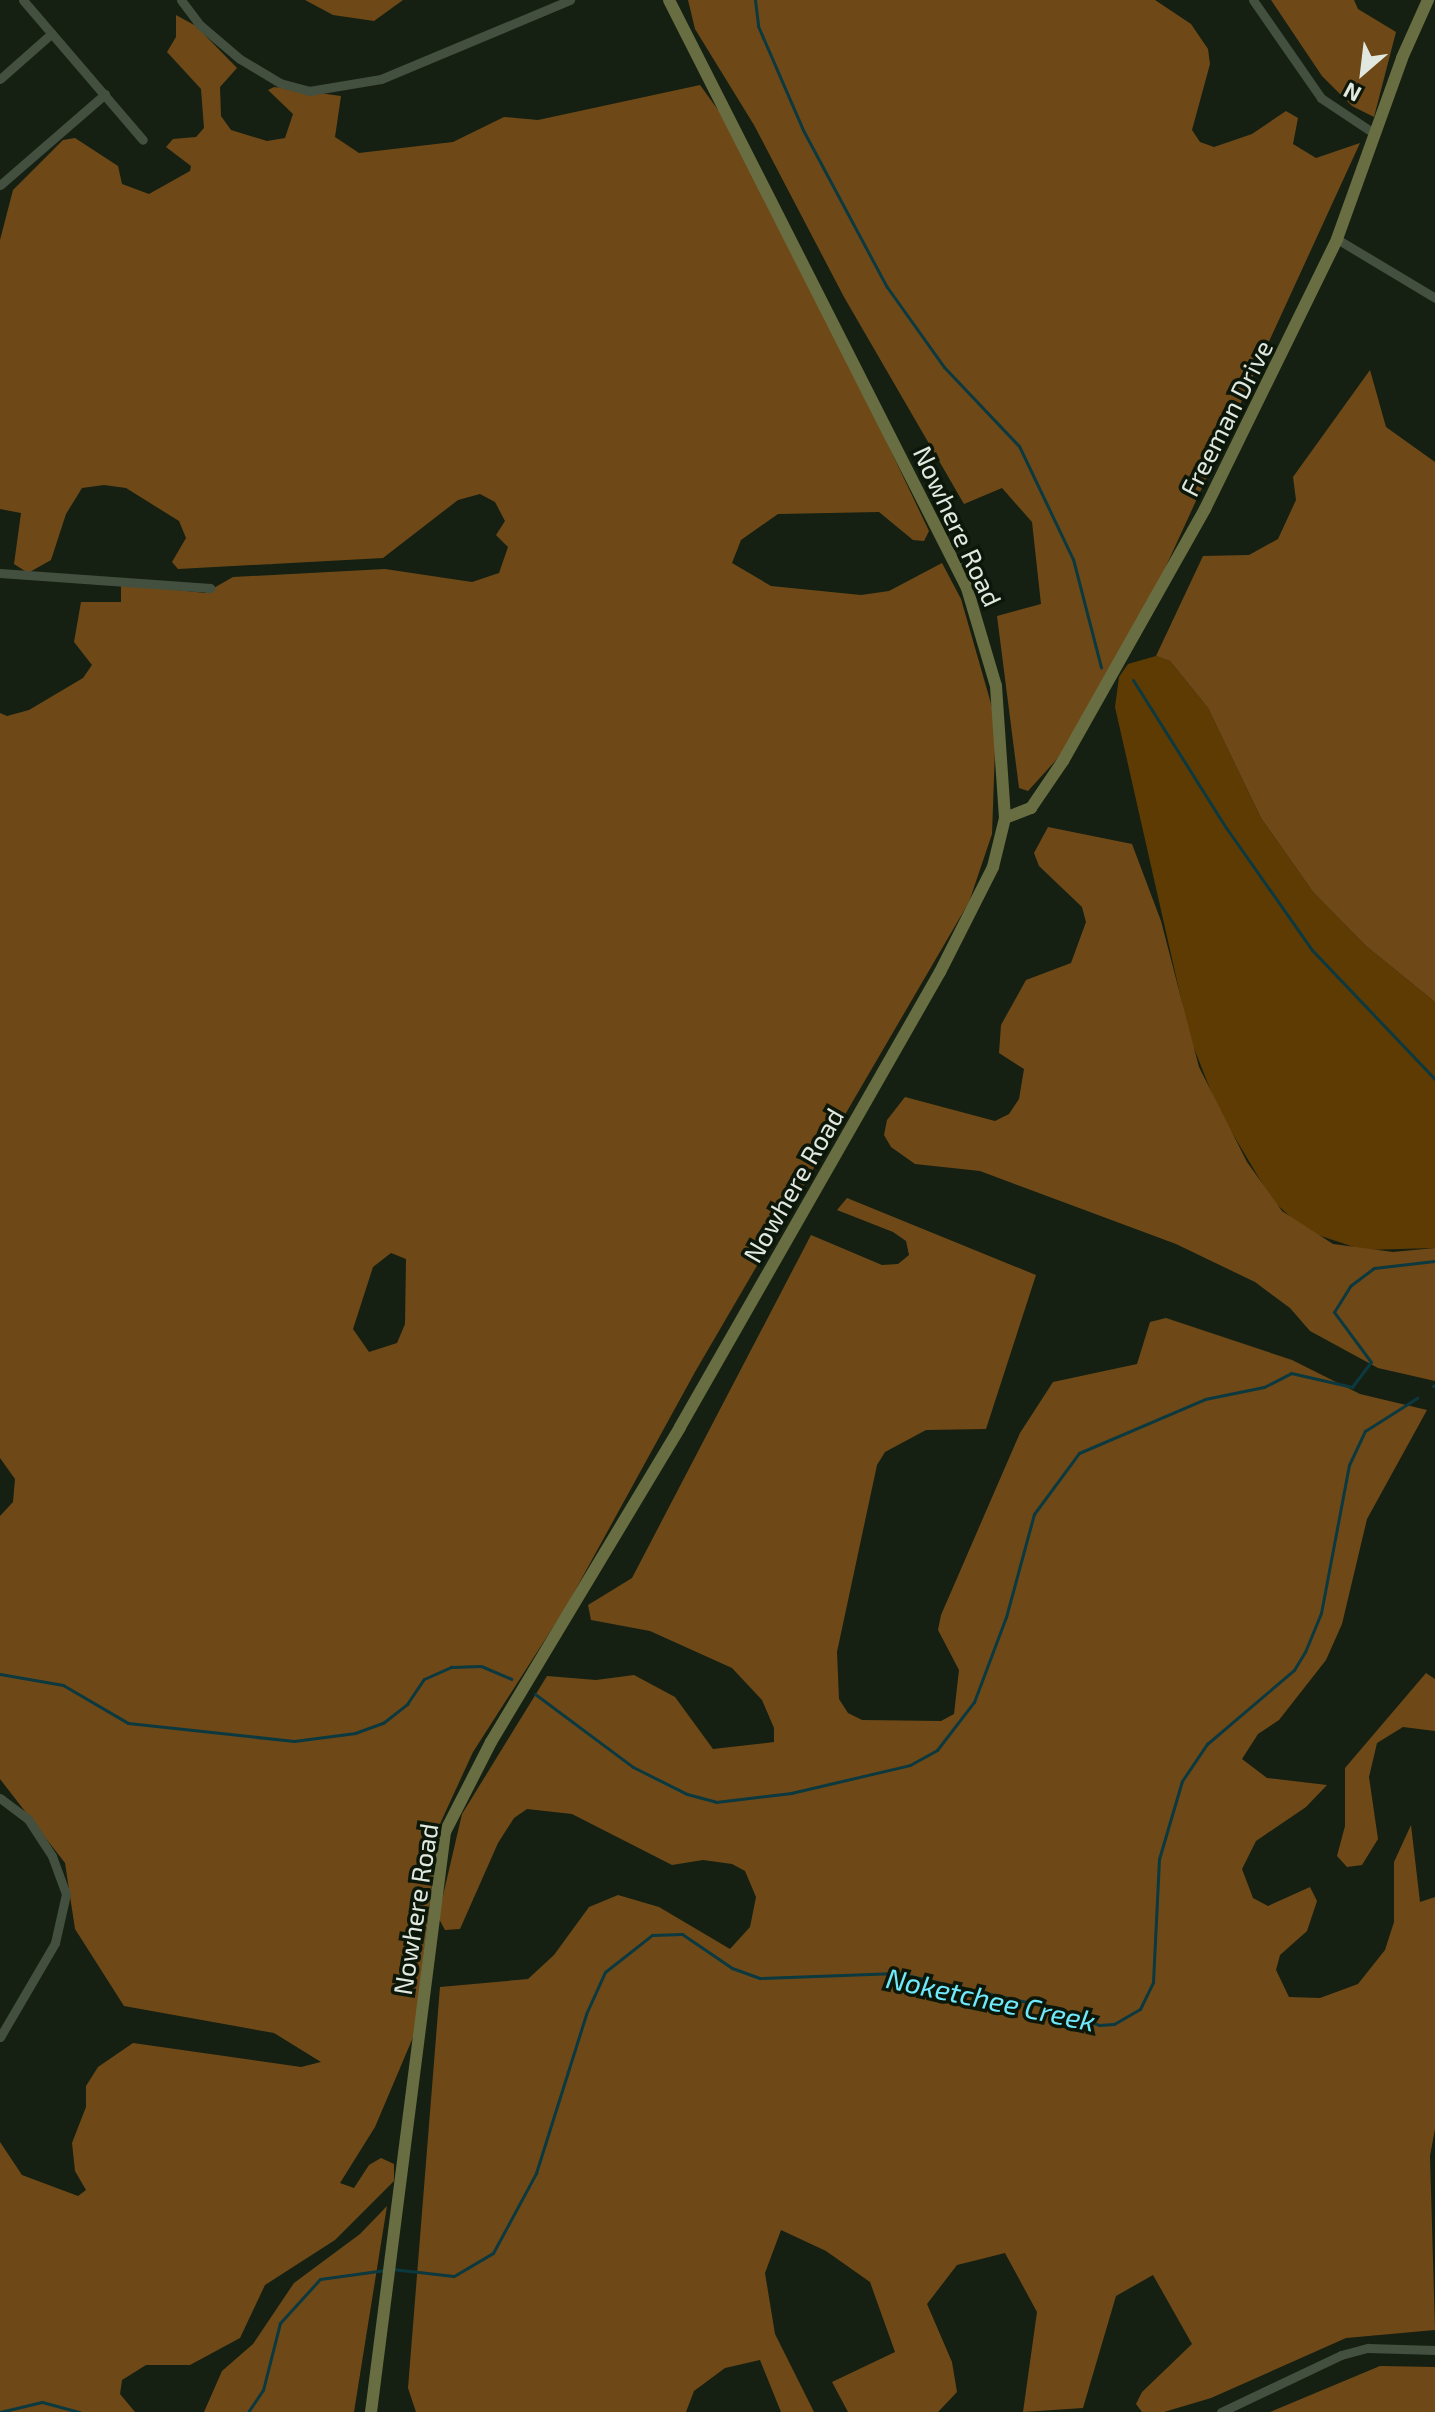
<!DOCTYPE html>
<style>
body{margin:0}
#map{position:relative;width:1435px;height:2412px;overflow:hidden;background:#152012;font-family:"Exo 2",sans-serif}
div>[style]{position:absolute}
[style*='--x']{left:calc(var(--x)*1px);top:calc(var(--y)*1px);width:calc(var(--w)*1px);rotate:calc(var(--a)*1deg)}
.green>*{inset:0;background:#5f3b04}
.forest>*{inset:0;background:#6e4917}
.stream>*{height:3px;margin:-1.5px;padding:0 1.5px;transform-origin:1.5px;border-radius:1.5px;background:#0b393f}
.street>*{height:9px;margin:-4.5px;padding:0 4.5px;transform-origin:4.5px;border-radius:4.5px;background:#434f3f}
.secondary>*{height:12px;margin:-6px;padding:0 6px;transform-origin:6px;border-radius:6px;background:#686e42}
span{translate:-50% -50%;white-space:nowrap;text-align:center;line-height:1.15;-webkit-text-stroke:7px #0c170a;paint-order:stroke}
.street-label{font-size:26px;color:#e1e8df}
.water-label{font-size:28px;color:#6fe9fb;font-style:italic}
.north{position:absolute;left:1323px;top:32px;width:80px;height:80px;-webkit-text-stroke:6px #0c170a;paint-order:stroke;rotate:208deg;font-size:22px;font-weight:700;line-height:32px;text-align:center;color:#e1e8df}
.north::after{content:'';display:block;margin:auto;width:28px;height:36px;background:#e1e8df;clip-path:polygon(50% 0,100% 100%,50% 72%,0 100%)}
</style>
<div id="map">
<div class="green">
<i style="clip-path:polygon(1156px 656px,1170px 661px,1208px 708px,1261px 818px,1313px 892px,1366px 946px,1435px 1002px,1435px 1248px,1363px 1250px,1306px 1231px,1272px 1200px,1218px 1109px,1190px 1038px,1115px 707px,1119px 677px,1128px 664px)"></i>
</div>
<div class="forest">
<i style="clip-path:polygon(305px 0,403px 0,374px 21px,333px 15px)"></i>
<i style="clip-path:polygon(688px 0,1155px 0,1191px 24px,1208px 49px,1210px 64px,1192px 130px,1200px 142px,1214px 147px,1252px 134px,1286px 111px,1298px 118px,1293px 144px,1316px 158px,1360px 143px,1162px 575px,1068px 747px,1028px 791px,1019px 788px,997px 616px,1041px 604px,1032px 522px,1002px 488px,964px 504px,844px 297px,754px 125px,695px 29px)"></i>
<i style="clip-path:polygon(1271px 0,1354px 0,1358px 9px,1396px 32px,1374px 117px,1352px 106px,1322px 76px)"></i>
<i style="clip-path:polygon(evenodd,176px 15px,196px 26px,237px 68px,220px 87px,221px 116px,231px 130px,267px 141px,285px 138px,293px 114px,268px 90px,274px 87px,341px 96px,335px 137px,359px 153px,453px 142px,504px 117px,538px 120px,700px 85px,729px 125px,819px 300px,929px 531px,924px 541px,913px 540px,879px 512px,778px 514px,741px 540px,732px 563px,771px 586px,861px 595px,889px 591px,942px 563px,961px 599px,996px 721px,992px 834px,969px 902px,695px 1372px,566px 1607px,473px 1752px,439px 1826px,414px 2035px,375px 2127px,340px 2183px,354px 2188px,369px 2165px,381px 2158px,394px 2164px,394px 2181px,335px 2240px,265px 2285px,240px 2338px,190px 2365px,146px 2365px,122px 2380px,120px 2394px,135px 2412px,0 2412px,0 2142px,22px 2175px,78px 2196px,86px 2190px,75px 2171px,72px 2143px,86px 2107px,86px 2086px,98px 2067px,133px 2043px,301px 2067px,321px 2062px,274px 2033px,124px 2006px,75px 1929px,65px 1863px,0 1779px,0 1516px,13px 1502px,15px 1479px,0 1458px,0 713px,7px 716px,29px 710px,83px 678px,92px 665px,74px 642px,81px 602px,121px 602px,121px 584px,205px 593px,233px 577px,385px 569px,472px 582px,499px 573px,508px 547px,496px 535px,505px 521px,495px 502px,480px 494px,458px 500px,383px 558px,178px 569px,172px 562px,186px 538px,179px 521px,126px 488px,104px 485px,82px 488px,66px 514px,51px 560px,28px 573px,14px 564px,21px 513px,0 509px,0 240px,13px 190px,63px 140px,75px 138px,118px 166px,122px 184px,149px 194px,190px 171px,191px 166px,166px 147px,173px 139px,196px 137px,204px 128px,201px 89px,167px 52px,176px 37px,176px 15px,391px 1253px,406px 1259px,405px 1324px,397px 1343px,369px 1352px,353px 1329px,373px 1267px,391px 1253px)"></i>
<i style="clip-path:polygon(1370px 370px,1386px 427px,1435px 462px,1435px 1002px,1366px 946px,1313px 892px,1261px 818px,1208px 708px,1170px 661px,1156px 656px,1203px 556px,1249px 555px,1278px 539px,1296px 500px,1293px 477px)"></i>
<i style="clip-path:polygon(1048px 827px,1132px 844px,1161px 921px,1199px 1067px,1247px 1162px,1282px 1211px,1333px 1244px,1393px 1252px,1435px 1248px,1435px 1381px,1378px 1368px,1310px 1331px,1290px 1308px,1255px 1282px,1176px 1244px,980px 1171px,915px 1164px,891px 1147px,884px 1135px,887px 1120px,905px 1097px,995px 1121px,1009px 1114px,1019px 1099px,1024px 1069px,999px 1053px,1001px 1025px,1026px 980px,1071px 963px,1086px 922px,1082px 907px,1039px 866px,1034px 853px)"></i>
<i style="clip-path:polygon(847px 1198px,1036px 1275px,986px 1429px,926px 1430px,885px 1452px,877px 1465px,837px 1652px,839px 1699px,848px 1713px,862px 1720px,941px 1721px,954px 1714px,959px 1670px,938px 1630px,941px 1615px,1020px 1433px,1053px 1382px,1137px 1364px,1150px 1322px,1166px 1318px,1292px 1360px,1360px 1394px,1427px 1410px,1367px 1519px,1342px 1624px,1326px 1660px,1279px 1720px,1258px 1734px,1242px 1759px,1267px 1778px,1327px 1785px,1306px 1807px,1256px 1841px,1242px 1869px,1253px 1898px,1268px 1906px,1310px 1887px,1317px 1901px,1307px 1931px,1280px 1955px,1276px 1970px,1289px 1997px,1320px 1998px,1358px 1984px,1385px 1950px,1394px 1922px,1394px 1862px,1411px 1825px,1420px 1902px,1435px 1897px,1435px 2129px,1430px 2156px,1435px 2330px,1346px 2338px,1211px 2398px,1164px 2412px,1142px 2412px,1136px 2404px,1142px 2392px,1192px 2344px,1153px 2275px,1116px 2296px,1083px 2408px,1023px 2412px,1037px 2312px,1005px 2253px,957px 2265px,927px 2304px,952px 2362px,957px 2392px,938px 2412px,848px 2412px,832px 2382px,895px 2352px,870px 2282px,826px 2251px,781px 2230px,765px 2273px,775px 2334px,814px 2412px,781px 2412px,760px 2360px,725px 2368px,694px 2391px,686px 2412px,416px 2412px,408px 2388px,440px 1987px,528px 1979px,554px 1955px,589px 1907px,618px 1895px,659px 1907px,730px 1949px,750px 1927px,756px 1897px,745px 1871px,732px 1864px,703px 1860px,672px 1865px,572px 1814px,527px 1809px,514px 1818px,498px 1843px,460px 1929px,445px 1930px,438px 1917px,462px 1814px,547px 1676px,596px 1680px,634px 1675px,675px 1697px,713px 1749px,774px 1742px,774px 1728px,762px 1700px,732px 1668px,650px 1631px,591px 1620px,588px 1605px,632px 1578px,811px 1235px,882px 1265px,898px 1264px,909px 1255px,906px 1241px,893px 1232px,837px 1210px)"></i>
<i style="clip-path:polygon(1426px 1673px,1435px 1679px,1435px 1731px,1403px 1727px,1377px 1743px,1369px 1777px,1378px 1839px,1362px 1865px,1347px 1867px,1337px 1856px,1345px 1826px,1345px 1768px)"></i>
<i style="clip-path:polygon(387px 2206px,354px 2412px,204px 2412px,222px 2371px,253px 2344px,294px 2283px,360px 2234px)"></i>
<i style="clip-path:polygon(1380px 2366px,1435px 2367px,1435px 2412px,1270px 2412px)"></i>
</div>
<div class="stream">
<i style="--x:755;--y:0;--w:26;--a:83"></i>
<i style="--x:758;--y:26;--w:113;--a:66.6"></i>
<i style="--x:803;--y:130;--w:178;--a:61.9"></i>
<i style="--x:887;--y:287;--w:98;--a:54.5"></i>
<i style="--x:944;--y:367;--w:109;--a:46.5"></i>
<i style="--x:1019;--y:446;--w:125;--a:64.5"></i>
<i style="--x:1073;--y:559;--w:112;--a:75.5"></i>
<i style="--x:1133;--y:680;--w:176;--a:57.8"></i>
<i style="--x:1227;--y:829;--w:148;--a:54.9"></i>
<i style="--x:1312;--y:950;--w:178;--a:46.4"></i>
<i style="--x:1433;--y:1386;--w:2;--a:-27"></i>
<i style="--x:0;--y:1674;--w:64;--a:9.9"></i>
<i style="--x:63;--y:1685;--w:75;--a:30.3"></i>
<i style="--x:128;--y:1723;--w:167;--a:6.2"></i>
<i style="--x:294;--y:1741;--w:62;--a:-7.5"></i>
<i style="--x:355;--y:1733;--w:30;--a:-20"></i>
<i style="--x:383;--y:1723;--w:31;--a:-38"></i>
<i style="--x:407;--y:1704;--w:30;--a:-56"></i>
<i style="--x:424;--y:1679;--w:30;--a:-24"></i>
<i style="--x:451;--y:1667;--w:30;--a:-2"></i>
<i style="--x:481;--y:1666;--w:33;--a:23"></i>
<i style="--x:535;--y:1694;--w:122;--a:36.7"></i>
<i style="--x:633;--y:1767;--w:60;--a:26.6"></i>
<i style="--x:687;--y:1794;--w:30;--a:15"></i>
<i style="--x:716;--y:1802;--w:76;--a:-6.8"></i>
<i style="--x:791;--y:1793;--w:122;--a:-13.2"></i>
<i style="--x:910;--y:1765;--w:31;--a:-29"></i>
<i style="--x:937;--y:1750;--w:61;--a:-52.4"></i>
<i style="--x:974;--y:1702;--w:91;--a:-69.4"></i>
<i style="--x:1006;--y:1617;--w:107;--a:-74.8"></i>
<i style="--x:1034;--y:1514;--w:76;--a:-53.6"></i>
<i style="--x:1079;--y:1453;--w:137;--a:-23.2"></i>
<i style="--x:1205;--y:1399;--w:60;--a:-11.5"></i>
<i style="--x:1264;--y:1387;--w:30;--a:-27"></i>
<i style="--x:1291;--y:1373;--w:63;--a:12.9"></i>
<i style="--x:1352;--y:1387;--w:31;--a:-53"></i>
<i style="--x:1371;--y:1362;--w:62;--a:-126.5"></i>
<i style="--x:1334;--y:1312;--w:31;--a:-58"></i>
<i style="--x:1350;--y:1286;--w:30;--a:-37"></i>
<i style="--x:1374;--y:1268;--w:61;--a:-6.5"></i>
<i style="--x:392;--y:2269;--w:62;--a:6.4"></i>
<i style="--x:454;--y:2276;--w:45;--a:-30.5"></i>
<i style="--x:493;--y:2253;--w:91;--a:-61.7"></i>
<i style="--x:536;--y:2173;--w:167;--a:-72.5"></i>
<i style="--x:586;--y:2014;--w:46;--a:-65.7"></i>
<i style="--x:605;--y:1972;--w:60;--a:-38.2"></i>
<i style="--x:652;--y:1935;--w:30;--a:-2"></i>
<i style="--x:682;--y:1934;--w:60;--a:34.2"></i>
<i style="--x:732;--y:1968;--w:30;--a:20"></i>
<i style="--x:760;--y:1978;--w:137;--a:-2.1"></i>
<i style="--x:897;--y:1973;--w:152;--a:12.6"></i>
<i style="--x:1045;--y:2006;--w:57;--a:19.4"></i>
<i style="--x:1099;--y:2025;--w:15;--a:-4"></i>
<i style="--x:1114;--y:2024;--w:30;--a:-30"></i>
<i style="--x:1140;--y:2009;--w:30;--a:-64"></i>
<i style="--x:1153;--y:1982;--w:123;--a:-87.2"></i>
<i style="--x:1159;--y:1859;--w:81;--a:-73.6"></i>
<i style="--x:1182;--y:1781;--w:45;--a:-56"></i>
<i style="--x:1207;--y:1744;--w:114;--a:-40.4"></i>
<i style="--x:1294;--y:1670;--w:21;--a:-59"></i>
<i style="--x:1305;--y:1652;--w:42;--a:-67.7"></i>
<i style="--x:1321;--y:1613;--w:151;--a:-79.3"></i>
<i style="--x:1349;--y:1465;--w:38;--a:-65"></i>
<i style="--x:1365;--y:1431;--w:62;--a:-32.4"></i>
<i style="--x:0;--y:2412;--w:43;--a:-13.4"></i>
<i style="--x:42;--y:2402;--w:39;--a:15"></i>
<i style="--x:248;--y:2412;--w:27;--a:-56"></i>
<i style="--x:263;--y:2390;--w:69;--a:-75.8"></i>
<i style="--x:280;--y:2323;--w:59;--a:-47.7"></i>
<i style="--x:320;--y:2279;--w:66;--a:-7.9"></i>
</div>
<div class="street">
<i style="--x:23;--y:0;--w:184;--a:49.4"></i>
<i style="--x:181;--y:0;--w:31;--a:53"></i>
<i style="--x:200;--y:25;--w:52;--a:40.4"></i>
<i style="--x:240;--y:59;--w:47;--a:31"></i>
<i style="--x:280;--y:83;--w:30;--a:15"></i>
<i style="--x:309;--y:91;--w:73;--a:-9.5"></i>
<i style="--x:381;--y:79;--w:205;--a:-22.7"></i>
<i style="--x:1253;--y:0;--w:119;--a:55.2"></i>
<i style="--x:1321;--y:98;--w:65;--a:33.7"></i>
<i style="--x:0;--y:79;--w:69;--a:-41.5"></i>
<i style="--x:0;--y:185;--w:139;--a:-40.9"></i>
<i style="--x:1337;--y:239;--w:114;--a:31"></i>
<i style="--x:0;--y:573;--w:211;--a:4.1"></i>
<i style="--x:0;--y:1798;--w:35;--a:37"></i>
<i style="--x:28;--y:1819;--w:44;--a:57"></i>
<i style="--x:52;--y:1856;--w:40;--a:69.8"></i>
<i style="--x:66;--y:1894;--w:50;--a:102.7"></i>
<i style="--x:55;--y:1943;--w:109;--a:120.3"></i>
<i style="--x:1221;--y:2412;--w:133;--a:-25.4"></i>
<i style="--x:1341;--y:2355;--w:28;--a:-15"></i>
<i style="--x:1368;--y:2348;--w:67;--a:1.7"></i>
</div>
<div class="secondary">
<i style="--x:1005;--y:818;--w:28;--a:-21"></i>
<i style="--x:1031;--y:808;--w:57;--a:-55.8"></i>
<i style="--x:1063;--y:761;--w:289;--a:-60.6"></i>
<i style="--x:1205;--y:509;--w:301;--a:-63.9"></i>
<i style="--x:1337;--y:239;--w:192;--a:-70.2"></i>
<i style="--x:1402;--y:58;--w:64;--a:-65.9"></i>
<i style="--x:371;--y:2412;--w:585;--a:-82.73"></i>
<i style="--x:445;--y:1832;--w:101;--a:-62.9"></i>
<i style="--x:491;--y:1742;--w:367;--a:-59"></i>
<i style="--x:680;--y:1427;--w:524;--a:-60.26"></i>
<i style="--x:940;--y:972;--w:118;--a:-63.2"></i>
<i style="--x:993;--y:867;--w:50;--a:-76.2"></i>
<i style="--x:1005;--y:818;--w:132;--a:-93.9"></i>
<i style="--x:996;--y:686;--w:102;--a:-106.5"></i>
<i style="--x:967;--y:588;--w:659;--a:-116.88"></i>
</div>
<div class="street-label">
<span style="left:1226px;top:418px;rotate:-63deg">Freeman Drive</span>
<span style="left:958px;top:526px;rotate:65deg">Nowhere Road</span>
<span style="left:793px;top:1185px;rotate:-60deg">Nowhere Road</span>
<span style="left:415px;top:1909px;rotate:-81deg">Nowhere Road</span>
</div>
<div class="water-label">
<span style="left:991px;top:1999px;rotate:12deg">Noketchee Creek</span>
</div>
<div class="north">N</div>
</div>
